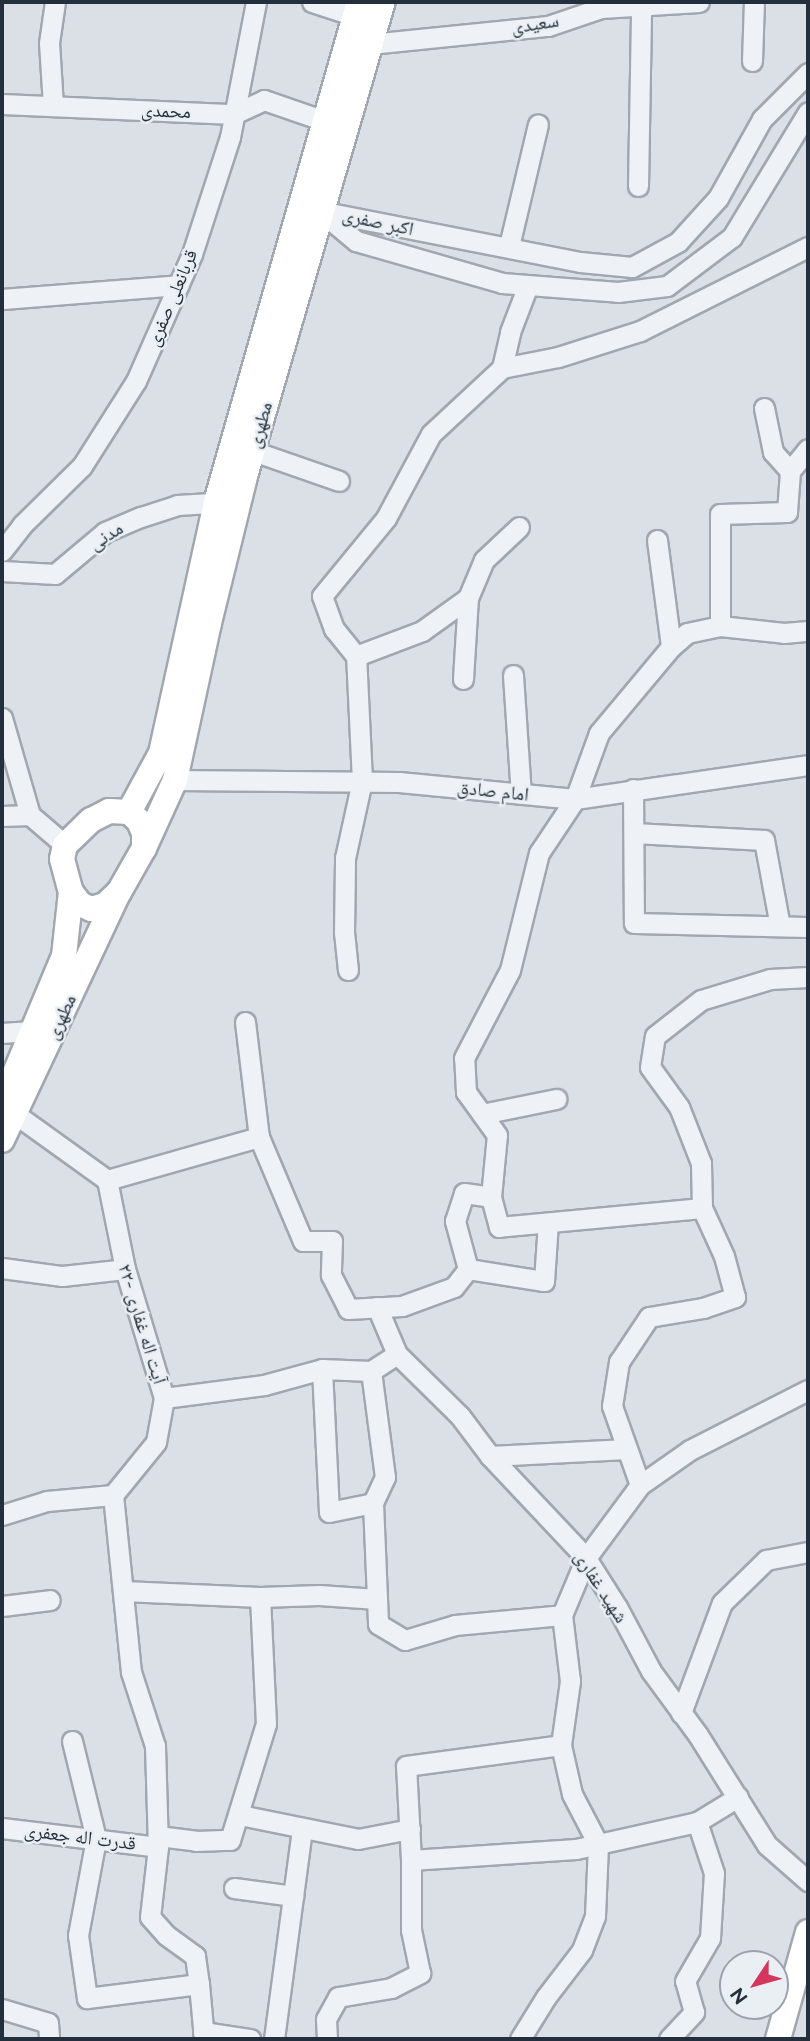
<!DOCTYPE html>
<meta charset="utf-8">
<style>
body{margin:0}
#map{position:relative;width:810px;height:2041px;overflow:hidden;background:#dbe0e6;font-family:Raleway,"Noto Naskh Arabic",sans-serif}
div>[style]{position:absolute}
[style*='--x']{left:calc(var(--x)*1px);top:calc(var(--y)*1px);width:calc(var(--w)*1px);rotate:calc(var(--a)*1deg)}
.roads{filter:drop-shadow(2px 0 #a0a7b0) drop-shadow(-2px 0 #a0a7b0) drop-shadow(0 2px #a0a7b0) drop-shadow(0 -2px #a0a7b0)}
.minor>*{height:19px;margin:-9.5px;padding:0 9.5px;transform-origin:9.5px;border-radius:9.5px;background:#eef1f5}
.major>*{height:24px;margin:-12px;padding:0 12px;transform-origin:12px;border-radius:12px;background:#fff}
span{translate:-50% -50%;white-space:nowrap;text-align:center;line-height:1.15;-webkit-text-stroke:5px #eaeff4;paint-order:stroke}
.street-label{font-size:19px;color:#242f3d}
.frame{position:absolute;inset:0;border:4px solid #242f3d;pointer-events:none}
.north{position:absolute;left:719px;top:1950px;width:70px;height:70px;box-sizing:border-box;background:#eaeff4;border:2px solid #9ba2ab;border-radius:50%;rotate:234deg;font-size:19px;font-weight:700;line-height:28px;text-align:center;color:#242f3d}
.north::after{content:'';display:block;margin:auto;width:24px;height:32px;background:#d5375c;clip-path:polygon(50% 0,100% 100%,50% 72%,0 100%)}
</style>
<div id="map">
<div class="roads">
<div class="minor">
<i style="--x:312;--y:2;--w:58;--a:18.1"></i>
<i style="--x:370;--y:44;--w:179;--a:-5.8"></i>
<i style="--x:548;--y:26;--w:56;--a:-18.8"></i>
<i style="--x:601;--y:8;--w:98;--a:-3.5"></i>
<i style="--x:752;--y:61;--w:59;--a:-88.1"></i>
<i style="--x:808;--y:73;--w:65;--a:135"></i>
<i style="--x:762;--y:119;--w:90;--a:119.1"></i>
<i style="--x:718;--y:198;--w:59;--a:132.3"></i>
<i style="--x:678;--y:242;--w:52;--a:151.5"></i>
<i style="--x:632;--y:267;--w:52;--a:-174.5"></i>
<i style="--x:580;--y:262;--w:265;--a:-168.9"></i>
<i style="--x:320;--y:211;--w:47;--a:39.8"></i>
<i style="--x:356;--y:241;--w:152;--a:16"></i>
<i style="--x:502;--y:283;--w:116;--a:4.4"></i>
<i style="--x:618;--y:292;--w:49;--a:-7"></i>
<i style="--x:667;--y:286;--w:81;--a:-37"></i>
<i style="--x:732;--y:237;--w:146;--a:-58.7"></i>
<i style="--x:2;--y:104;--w:232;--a:2.5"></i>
<i style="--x:234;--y:114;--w:33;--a:-25"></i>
<i style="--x:264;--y:100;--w:65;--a:19"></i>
<i style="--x:53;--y:106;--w:63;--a:-93.6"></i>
<i style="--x:49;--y:43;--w:41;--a:-81.7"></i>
<i style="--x:638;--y:186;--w:180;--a:-89"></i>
<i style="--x:509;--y:246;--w:125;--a:-76.6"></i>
<i style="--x:2;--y:299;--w:177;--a:-4.5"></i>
<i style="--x:502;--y:368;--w:37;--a:-77"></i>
<i style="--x:510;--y:332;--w:50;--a:-69"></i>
<i style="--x:764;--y:408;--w:45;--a:78.4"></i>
<i style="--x:773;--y:452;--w:25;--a:48"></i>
<i style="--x:253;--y:451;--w:91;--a:19.2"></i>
<i style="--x:657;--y:540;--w:108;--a:82.5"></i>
<i style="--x:2;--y:551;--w:33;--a:-52"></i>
<i style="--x:22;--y:525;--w:84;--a:-44.5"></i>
<i style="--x:82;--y:466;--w:101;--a:-57.6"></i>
<i style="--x:136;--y:381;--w:139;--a:-66.2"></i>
<i style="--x:192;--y:254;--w:123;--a:-72"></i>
<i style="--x:230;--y:137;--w:137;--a:-79.1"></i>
<i style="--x:2;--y:571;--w:53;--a:3.2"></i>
<i style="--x:55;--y:574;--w:65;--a:-40"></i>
<i style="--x:105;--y:532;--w:39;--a:-23"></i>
<i style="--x:141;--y:517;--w:38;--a:-18"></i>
<i style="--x:177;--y:505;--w:51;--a:-3.4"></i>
<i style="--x:720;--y:626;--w:112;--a:-90"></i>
<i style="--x:720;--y:514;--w:67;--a:-1.7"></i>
<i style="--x:787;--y:512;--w:41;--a:-85.8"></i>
<i style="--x:790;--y:471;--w:28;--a:-51"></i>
<i style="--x:356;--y:656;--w:71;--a:-20.7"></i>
<i style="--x:422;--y:631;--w:57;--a:-35.7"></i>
<i style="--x:468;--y:598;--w:41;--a:-67.2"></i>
<i style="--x:484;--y:560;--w:48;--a:-43.3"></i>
<i style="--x:513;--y:675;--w:119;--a:86.2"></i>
<i style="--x:463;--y:679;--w:81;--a:-86.5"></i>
<i style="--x:2;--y:718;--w:101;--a:73.9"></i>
<i style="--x:30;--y:815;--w:46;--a:40.6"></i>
<i style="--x:175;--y:780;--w:224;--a:0.5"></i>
<i style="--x:399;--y:782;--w:177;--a:5.5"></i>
<i style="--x:575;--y:799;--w:235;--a:-8.3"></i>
<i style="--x:633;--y:789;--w:134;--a:89.6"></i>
<i style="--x:634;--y:923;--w:174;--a:1.3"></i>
<i style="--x:2;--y:816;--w:28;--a:-2"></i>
<i style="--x:634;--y:833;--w:130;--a:3.1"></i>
<i style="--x:764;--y:840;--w:87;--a:79.5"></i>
<i style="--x:348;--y:970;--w:37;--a:-96"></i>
<i style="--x:344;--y:933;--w:75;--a:-89.2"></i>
<i style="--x:345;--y:858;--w:79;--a:-77.6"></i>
<i style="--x:362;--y:781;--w:125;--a:-92.7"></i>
<i style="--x:356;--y:656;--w:35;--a:-129"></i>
<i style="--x:334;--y:629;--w:35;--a:-110"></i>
<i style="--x:322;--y:596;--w:101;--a:-50.6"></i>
<i style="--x:386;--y:518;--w:95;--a:-61.8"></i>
<i style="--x:431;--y:434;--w:97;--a:-42.9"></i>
<i style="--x:502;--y:368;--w:57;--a:-11.1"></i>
<i style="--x:558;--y:357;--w:86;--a:-17.6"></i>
<i style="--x:640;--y:331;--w:188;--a:-26.6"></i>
<i style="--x:245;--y:1022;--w:116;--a:83.1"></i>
<i style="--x:259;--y:1137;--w:113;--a:67.1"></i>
<i style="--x:303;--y:1241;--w:29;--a:0"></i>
<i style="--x:332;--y:1241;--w:34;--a:92"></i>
<i style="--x:331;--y:1275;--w:38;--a:63"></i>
<i style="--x:348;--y:1309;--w:54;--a:-3.2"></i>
<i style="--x:402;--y:1306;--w:55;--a:-20.1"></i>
<i style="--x:454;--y:1287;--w:23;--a:-52"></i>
<i style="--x:468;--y:1269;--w:50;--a:-105.2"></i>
<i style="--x:455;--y:1221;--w:29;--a:-72"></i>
<i style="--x:464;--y:1193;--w:27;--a:8"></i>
<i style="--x:2;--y:1033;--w:30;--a:-4"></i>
<i style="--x:482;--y:1114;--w:76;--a:-11.5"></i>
<i style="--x:107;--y:1180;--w:158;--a:-15.8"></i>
<i style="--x:702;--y:1208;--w:204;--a:174.7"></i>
<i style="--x:499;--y:1227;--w:31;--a:-105"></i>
<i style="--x:491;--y:1197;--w:62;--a:-84.5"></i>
<i style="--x:497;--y:1135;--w:53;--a:-125.8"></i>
<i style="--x:466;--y:1092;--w:34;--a:-93"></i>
<i style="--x:464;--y:1058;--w:99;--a:-62.4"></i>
<i style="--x:510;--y:970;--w:121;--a:-76.1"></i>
<i style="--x:539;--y:853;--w:65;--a:-56.3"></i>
<i style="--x:575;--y:799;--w:70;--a:-70"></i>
<i style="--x:599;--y:733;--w:112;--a:-50.1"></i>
<i style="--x:671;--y:647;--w:21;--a:-41"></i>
<i style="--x:687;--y:633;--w:34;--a:-12"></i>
<i style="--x:720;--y:626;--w:64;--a:6.2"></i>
<i style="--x:784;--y:633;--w:24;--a:-5"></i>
<i style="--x:2;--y:1268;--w:61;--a:7.6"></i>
<i style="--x:62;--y:1276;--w:63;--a:-6.3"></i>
<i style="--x:468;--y:1269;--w:77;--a:9"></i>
<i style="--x:544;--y:1281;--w:58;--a:-86.1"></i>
<i style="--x:377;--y:1307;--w:51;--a:66.9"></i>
<i style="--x:397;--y:1354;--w:88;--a:44.5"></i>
<i style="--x:460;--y:1416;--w:50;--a:53.1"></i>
<i style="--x:490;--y:1456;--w:140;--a:46.7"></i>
<i style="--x:586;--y:1558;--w:58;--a:57.7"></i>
<i style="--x:617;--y:1607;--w:72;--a:62"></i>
<i style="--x:651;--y:1671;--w:79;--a:53.7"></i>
<i style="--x:698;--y:1735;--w:130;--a:57.9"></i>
<i style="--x:767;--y:1845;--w:55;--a:41.3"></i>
<i style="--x:322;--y:1369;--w:143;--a:87.2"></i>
<i style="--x:329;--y:1512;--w:45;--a:-11.6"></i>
<i style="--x:371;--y:1371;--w:107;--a:82.5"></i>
<i style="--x:385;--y:1477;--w:29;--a:115"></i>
<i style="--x:373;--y:1503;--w:121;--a:87.6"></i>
<i style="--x:378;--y:1624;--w:31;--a:31"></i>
<i style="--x:405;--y:1640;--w:52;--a:-16.7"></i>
<i style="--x:455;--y:1625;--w:107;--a:-5.3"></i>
<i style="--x:164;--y:1398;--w:101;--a:-7.4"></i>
<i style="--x:264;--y:1385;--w:60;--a:-15.4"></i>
<i style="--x:322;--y:1369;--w:49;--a:2.3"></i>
<i style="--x:371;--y:1371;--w:31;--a:-33"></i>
<i style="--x:490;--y:1456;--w:137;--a:-2.9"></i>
<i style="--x:640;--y:1485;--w:84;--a:-109.5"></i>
<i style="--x:612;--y:1406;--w:45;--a:-81"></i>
<i style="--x:619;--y:1362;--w:54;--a:-56.3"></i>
<i style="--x:649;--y:1317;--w:55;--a:-9.5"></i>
<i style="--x:703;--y:1308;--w:34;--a:-19"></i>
<i style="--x:735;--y:1297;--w:42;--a:-105"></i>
<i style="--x:724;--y:1256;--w:53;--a:-114.6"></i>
<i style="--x:702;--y:1208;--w:45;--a:-91.3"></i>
<i style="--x:701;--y:1163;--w:60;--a:-111.4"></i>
<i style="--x:679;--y:1107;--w:49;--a:-125.9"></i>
<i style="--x:650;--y:1067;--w:31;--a:-81"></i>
<i style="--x:655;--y:1036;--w:58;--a:-38"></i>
<i style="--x:701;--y:1000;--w:72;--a:-16.9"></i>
<i style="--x:770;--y:979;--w:38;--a:-3"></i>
<i style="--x:113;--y:1495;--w:178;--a:84.2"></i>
<i style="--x:131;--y:1672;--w:78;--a:72"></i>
<i style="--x:155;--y:1746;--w:101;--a:88.3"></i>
<i style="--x:158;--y:1847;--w:70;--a:96.5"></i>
<i style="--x:150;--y:1917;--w:24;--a:48"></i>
<i style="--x:166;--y:1935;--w:36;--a:36"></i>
<i style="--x:195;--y:1956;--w:28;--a:82"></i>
<i style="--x:2;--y:1515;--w:47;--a:-17.3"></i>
<i style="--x:47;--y:1501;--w:66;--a:-5.2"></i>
<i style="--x:113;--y:1495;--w:68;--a:-50.9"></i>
<i style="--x:156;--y:1442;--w:45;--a:-79.7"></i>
<i style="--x:164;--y:1398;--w:135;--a:-106.8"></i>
<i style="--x:125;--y:1269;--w:91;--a:-101.4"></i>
<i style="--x:107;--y:1180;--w:113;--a:-144.3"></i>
<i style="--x:123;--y:1591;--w:137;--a:2.5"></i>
<i style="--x:260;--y:1597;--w:59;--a:-1.9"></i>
<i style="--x:319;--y:1595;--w:58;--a:3.9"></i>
<i style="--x:2;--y:1606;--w:48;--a:-7.1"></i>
<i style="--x:681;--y:1713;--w:117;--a:-69.6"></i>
<i style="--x:722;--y:1603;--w:62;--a:-44.3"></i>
<i style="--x:766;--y:1560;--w:43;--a:-10.8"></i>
<i style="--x:72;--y:1741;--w:101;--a:76.2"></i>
<i style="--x:96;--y:1839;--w:98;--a:100.6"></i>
<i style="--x:78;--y:1935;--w:64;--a:81.9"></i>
<i style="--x:87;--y:1998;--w:113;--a:-7.1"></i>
<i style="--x:199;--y:1984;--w:55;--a:84.8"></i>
<i style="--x:240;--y:1815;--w:120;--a:11.5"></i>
<i style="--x:358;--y:1839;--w:53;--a:-10.9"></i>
<i style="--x:2;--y:1828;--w:157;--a:6.9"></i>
<i style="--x:158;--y:1836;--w:38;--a:7"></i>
<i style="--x:196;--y:1841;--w:34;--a:-2"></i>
<i style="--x:230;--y:1840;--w:121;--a:-72.8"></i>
<i style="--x:266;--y:1724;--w:127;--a:-92.7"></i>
<i style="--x:411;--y:1860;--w:165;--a:-3.8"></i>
<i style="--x:576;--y:1849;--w:124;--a:-12.6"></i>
<i style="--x:697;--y:1822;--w:48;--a:-31.4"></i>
<i style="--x:234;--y:1888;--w:60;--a:7.7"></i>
<i style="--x:2;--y:2009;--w:48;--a:16.9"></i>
<i style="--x:48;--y:2023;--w:16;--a:86"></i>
<i style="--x:203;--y:2032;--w:48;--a:8.5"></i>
<i style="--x:274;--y:2039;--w:212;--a:-82.4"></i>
<i style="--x:327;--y:2039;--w:20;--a:-93"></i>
<i style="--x:326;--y:2019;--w:25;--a:-61"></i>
<i style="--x:338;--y:1997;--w:54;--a:-9.6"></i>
<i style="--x:391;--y:1988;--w:33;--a:-27"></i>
<i style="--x:420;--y:1973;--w:44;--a:-101.8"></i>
<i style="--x:411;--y:1930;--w:70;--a:-90"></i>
<i style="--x:411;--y:1860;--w:94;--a:-93"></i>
<i style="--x:406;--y:1766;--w:156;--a:-7.7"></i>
<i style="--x:520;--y:2039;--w:49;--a:-58.2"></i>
<i style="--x:546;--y:1997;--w:59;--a:-52.5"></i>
<i style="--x:582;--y:1950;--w:36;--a:-69"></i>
<i style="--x:595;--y:1916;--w:72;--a:-87.6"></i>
<i style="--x:598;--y:1844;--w:56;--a:-117.5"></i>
<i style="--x:572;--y:1794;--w:50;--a:-102.7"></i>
<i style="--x:561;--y:1745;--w:65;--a:-82"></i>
<i style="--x:570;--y:1681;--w:66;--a:-96.9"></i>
<i style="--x:562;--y:1615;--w:62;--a:-67.2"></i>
<i style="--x:586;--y:1558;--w:91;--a:-53.5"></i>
<i style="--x:640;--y:1485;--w:61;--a:-35"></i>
<i style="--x:690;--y:1450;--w:132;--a:-27"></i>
<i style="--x:669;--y:2039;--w:37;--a:-47"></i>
<i style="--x:694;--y:2012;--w:32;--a:-106"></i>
<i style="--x:685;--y:1981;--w:50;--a:-59.8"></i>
<i style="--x:710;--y:1938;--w:65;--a:-86.5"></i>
<i style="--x:714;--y:1873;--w:54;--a:-108.4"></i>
</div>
<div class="major">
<i style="--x:129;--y:812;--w:67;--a:-61.5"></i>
<i style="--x:161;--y:753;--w:257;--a:-77.6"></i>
<i style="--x:216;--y:502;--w:520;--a:-74.04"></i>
<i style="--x:144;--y:848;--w:15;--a:-90"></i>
<i style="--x:144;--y:833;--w:13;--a:-113"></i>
<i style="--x:139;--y:821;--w:13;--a:-138"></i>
<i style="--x:129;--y:812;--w:20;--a:-177"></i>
<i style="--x:109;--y:811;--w:20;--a:153"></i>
<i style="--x:91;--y:820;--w:36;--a:136"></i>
<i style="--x:65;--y:845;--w:14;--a:102"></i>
<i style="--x:62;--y:859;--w:34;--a:75"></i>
<i style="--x:71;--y:892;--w:15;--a:53"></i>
<i style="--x:80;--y:904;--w:12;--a:24"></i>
<i style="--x:91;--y:909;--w:15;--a:-16"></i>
<i style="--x:105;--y:905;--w:19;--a:-43"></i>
<i style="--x:119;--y:892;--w:51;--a:-60.4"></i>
<i style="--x:144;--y:848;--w:75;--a:-65.5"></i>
<i style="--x:175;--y:780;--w:161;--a:-77.8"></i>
<i style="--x:209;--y:623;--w:151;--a:-76.2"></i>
<i style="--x:245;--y:476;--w:494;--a:-73.8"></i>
<i style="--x:2;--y:1104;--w:160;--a:-67.3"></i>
<i style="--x:64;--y:956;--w:64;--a:-83.8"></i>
<i style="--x:2;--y:1140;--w:272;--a:-64.8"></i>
<i style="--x:778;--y:2039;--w:111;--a:-74.3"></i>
</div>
</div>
<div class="street-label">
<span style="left:535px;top:24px;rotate:-9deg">سعیدی</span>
<span style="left:166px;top:111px;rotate:2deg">محمدی</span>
<span style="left:378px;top:222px;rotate:12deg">اکبر صفری</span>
<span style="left:172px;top:298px;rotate:-67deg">قربانعلی صفری</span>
<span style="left:260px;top:425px;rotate:-74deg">مطهری</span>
<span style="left:106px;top:536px;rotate:-32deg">مدنی</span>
<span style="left:493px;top:791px;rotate:6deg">امام صادق</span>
<span style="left:61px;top:1017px;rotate:-65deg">مطهری</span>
<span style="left:142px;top:1324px;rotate:73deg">۲۲- آیت اله غفاری</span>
<span style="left:601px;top:1587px;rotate:57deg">شهید غفاری</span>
<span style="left:80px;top:1837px;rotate:7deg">قدرت اله جعفری</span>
</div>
<div class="frame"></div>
<div class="north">N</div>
</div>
